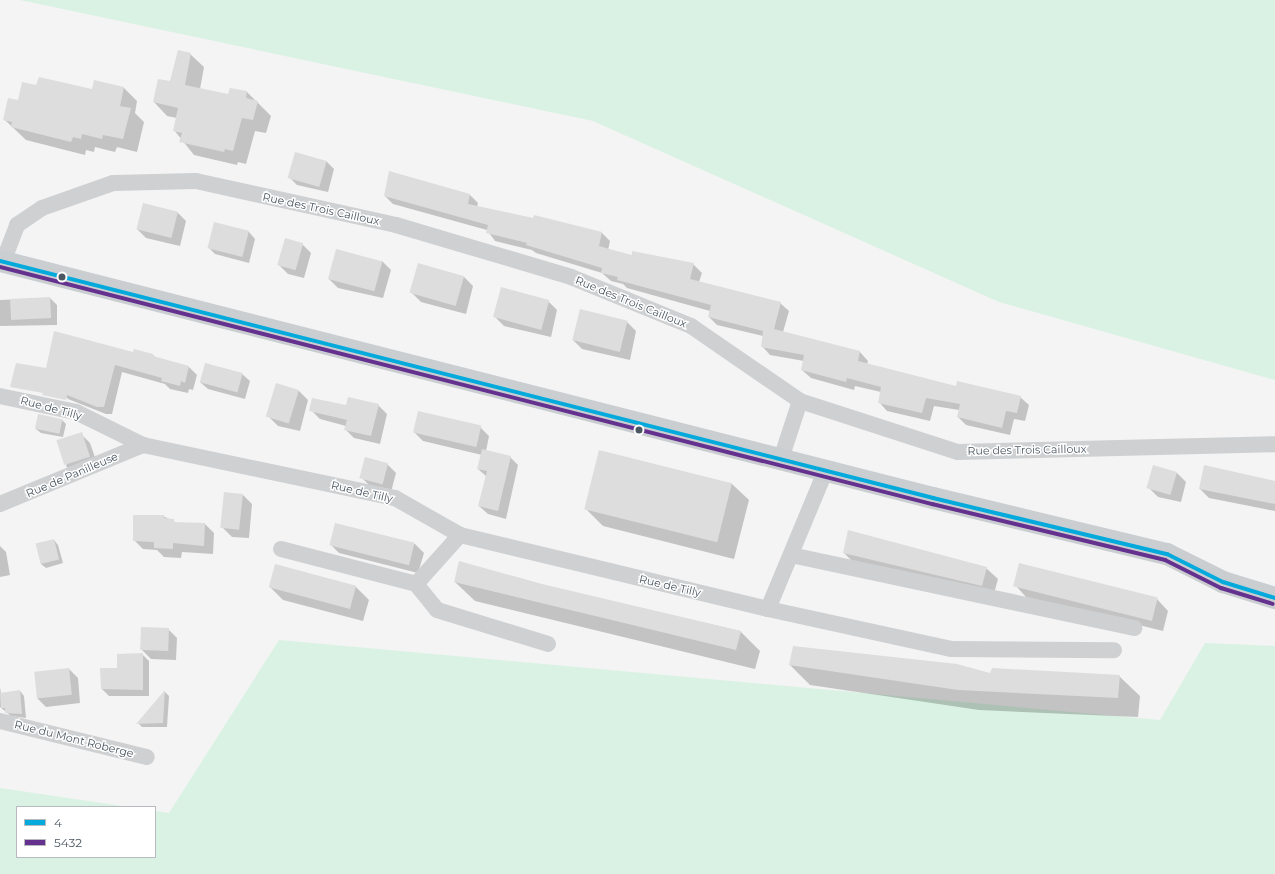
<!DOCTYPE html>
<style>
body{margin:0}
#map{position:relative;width:1275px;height:874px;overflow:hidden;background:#f4f4f4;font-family:Montserrat,sans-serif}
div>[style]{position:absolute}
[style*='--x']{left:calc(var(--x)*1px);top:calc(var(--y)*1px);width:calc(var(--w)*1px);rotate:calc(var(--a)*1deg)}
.green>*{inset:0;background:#d9f2e3}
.shadow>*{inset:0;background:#0003}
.building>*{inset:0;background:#ddddde;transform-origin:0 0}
.minor>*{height:16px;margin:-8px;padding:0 8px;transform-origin:8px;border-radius:8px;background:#ced0d2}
.primary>*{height:22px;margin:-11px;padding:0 11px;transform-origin:11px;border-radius:11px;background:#caced1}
.bus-1>*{height:4px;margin:-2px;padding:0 2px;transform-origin:2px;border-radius:2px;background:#05aadd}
.bus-2>*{height:4px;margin:-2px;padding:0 2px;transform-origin:2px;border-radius:2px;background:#65318f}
.dots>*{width:11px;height:11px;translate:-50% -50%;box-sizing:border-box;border:2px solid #fff;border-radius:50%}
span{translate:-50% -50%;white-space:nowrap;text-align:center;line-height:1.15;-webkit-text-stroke:3px #fff;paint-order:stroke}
.street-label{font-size:11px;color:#4a5661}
.legend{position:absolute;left:16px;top:806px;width:140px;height:52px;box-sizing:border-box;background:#fff;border:1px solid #b7bbc0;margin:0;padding:5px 7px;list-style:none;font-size:12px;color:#4a5661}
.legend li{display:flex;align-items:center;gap:8px;height:20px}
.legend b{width:20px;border:1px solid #b7bbc0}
</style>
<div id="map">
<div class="green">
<i style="clip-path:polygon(20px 0,1275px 0,1275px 380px,999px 302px,593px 121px)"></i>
<i style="clip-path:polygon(279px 640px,1160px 720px,1205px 643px,1275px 646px,1275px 874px,0 874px,0 788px,129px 807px,17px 807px,17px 857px,155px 857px,155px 811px,169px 813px)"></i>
</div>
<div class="shadow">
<i style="clip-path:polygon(190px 54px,204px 67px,200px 89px,228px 96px,231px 89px,247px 92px,271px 116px,266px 133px,255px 131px,246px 164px,238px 162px,237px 165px,194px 155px,174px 130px,177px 118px,167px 116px,154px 102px)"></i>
<i style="clip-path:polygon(37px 86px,93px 91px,124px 88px,137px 101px,135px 113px,144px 122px,137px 152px,117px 147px,115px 152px,95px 147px,94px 152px,86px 150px,85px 155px,26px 140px,5px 120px,18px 101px)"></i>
<i style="clip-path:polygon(326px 161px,334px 169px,328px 192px,297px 185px,289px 177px)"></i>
<i style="clip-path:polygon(470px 195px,478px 203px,477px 207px,602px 233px,610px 241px,608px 250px,632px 256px,693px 264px,702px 273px,699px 282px,780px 303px,789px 311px,783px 332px,860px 352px,868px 361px,867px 365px,957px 387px,1020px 397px,1029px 405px,1025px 421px,1014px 419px,1010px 435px,966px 425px,958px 417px,959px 410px,934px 406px,930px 421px,887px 411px,879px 402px,881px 392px,855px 386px,854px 390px,811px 378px,802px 370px,804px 361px,770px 355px,762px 346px,763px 336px,717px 325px,709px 317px,710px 311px,627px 288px,623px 284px,611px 281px,602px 273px,536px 253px,532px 250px,495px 241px,487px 230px,393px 204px,385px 196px)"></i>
<i style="clip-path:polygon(177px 212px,186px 221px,180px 246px,146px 238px,137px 229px)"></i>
<i style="clip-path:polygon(215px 223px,249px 232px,255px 239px,249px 263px,215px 254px,209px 248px)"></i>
<i style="clip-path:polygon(302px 244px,311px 253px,304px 278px,288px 274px,279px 265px)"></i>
<i style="clip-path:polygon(382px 261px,391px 270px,383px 298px,338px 288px,329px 279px)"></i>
<i style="clip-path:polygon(464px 277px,473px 286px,466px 314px,421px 302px,412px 293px)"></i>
<i style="clip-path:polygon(50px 298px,57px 305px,57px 325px,0 326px,0 300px)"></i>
<i style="clip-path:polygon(548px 301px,557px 310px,551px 337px,504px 326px,495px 317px)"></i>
<i style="clip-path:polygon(627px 322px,636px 331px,630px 360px,582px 349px,573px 340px)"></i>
<i style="clip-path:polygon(134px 353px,153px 355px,156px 358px,189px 367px,197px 375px,193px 390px,189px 389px,188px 393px,170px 389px,165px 384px,122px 372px,112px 414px,106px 414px,68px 399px,60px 391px,47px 369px)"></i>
<i style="clip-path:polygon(242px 374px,250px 381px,245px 399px,208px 389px,200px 382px)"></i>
<i style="clip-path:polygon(277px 385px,299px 391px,308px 400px,300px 431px,278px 426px,269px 417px)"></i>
<i style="clip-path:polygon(378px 405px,387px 414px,380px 444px,354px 438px,345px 429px,346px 426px,320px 419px,311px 410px)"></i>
<i style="clip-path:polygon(62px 420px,66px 424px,63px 437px,41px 433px,36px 429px)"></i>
<i style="clip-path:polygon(480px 427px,489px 436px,486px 451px,510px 457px,518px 465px,506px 519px,488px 514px,479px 506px,487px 477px,478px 469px,482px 455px,423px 441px,414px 432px)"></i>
<i style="clip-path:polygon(81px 434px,90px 443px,98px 466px,75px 475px,66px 466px)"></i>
<i style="clip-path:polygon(600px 451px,732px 484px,749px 500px,734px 559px,603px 526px,586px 509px)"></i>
<i style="clip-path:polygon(387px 464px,396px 473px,391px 492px,370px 486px,361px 477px)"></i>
<i style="clip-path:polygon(1177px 473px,1186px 482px,1181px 502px,1158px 497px,1149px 488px)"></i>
<i style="clip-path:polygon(1275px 481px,1275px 511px,1209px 498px,1200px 489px)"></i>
<i style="clip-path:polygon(243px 495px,252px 504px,249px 538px,232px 537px,223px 528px)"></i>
<i style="clip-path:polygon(163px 516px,177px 523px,205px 524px,214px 533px,213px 554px,182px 552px,181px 558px,164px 557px,157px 550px,143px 549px,134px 540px)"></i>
<i style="clip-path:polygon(54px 540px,58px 545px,63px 563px,46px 568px,41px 564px,37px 545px)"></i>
<i style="clip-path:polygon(330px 544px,415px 544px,424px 553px,418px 573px,339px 553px)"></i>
<i style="clip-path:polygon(0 546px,6px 552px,10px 575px,0 577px)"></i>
<i style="clip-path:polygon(844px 553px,986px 568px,998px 579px,993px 597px,855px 564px)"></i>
<i style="clip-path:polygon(455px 582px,541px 585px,740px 631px,760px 651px,755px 669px,475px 601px)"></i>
<i style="clip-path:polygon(1015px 585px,1157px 599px,1168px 611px,1163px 631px,1026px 597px)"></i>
<i style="clip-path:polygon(355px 586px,369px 600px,363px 621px,283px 600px,270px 587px)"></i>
<i style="clip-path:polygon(168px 629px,177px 638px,176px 660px,151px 659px,142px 650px)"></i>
<i style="clip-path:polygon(142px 654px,149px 661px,149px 696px,109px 696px,102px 689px,118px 669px)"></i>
<i style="clip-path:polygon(790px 665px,991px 674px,1119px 676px,1140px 696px,1138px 717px,979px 710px,810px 685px)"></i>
<i style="clip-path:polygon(69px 669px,78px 678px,80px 703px,46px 707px,37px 698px)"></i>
<i style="clip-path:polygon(0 687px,1px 694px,20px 691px,24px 696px,26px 718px,11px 716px,0 707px)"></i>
<i style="clip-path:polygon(165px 692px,169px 696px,167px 727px,142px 727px,138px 723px)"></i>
</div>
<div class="building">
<i style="clip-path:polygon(178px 50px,191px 53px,185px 85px,228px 94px,230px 88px,247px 91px,246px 98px,258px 101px,253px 120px,242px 118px,233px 151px,225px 149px,224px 152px,179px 142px,182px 133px,173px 131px,178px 108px,153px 102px,158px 79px,170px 81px)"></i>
<i style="clip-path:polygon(39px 77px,92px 89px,94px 80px,124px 87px,120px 106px,131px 108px,123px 139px,103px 135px,102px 139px,82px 134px,81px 139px,73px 137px,71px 142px,11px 127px,12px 122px,3px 120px,8px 98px,18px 100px,22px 82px,36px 85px)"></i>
<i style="left:295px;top:152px;width:33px;height:27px;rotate:16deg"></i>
<i style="clip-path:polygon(389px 171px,470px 194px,468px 204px,533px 218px,534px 215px,602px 232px,599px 246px,613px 250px,632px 255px,632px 251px,694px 263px,690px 279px,781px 302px,774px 329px,860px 351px,858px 361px,956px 386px,957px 381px,1021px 396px,1017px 413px,1006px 411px,1002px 428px,957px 417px,960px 404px,926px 398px,922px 413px,878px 403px,881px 387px,847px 378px,846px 382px,801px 370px,804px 355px,761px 347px,763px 331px,708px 317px,711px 305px,617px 280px,618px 277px,601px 273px,602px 268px,526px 245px,527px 243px,486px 233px,488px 225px,384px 196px)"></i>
<i style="left:143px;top:203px;width:36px;height:27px;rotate:14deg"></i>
<i style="left:214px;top:222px;width:36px;height:27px;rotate:14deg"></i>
<i style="left:285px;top:238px;width:19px;height:28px;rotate:16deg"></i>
<i style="left:336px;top:249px;width:48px;height:31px;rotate:15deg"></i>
<i style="left:418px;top:263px;width:48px;height:31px;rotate:16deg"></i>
<i style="left:501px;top:287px;width:50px;height:31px;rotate:15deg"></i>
<i style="left:50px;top:297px;width:21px;height:40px;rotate:87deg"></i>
<i style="left:580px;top:309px;width:49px;height:32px;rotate:14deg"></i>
<i style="clip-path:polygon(54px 331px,133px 352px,134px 349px,153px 354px,153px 356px,189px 366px,185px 383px,181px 381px,180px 386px,161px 381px,162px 378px,115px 365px,104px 407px,97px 407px,67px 395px,66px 400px,42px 395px,43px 393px,10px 387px,16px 363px,46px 368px)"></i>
<i style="left:205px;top:363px;width:39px;height:20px;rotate:15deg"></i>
<i style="left:276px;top:383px;width:24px;height:35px;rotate:17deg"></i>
<i style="clip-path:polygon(348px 397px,379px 404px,371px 436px,344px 430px,347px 420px,309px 411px,312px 398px,346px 405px)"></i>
<i style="left:418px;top:411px;width:65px;height:22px;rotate:13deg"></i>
<i style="left:38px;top:414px;width:25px;height:15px;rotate:12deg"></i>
<i style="left:82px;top:432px;width:26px;height:27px;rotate:72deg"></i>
<i style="clip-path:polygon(482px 449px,511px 456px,498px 511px,478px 506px,487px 471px,477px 469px)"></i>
<i style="left:599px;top:450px;width:137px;height:61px;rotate:14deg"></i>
<i style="left:365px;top:457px;width:24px;height:22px;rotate:15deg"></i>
<i style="left:1153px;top:465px;width:25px;height:24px;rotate:16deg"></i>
<i style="clip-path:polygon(1204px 465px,1275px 481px,1275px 504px,1199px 489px)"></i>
<i style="left:224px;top:492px;width:19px;height:36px;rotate:6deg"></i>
<i style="clip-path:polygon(133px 515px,164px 515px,164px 518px,174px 519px,174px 522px,205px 523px,204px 546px,173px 543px,173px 549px,154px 548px,154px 542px,133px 541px)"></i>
<i style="left:335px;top:523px;width:82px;height:23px;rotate:14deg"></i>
<i style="clip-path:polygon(848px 530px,987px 567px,982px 586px,843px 553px)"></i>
<i style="left:54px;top:539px;width:21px;height:19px;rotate:76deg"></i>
<i style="clip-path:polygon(459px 561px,542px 584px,741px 631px,736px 650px,454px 582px)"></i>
<i style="left:1019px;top:563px;width:143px;height:24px;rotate:14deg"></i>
<i style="left:275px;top:564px;width:84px;height:24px;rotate:15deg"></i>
<i style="left:141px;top:627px;width:28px;height:23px;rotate:2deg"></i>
<i style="clip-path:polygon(793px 646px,957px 664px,990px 673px,992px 668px,1120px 675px,1118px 698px,958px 690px,789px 665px)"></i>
<i style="clip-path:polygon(143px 653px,143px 690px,101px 689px,100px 668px,117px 668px,117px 654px)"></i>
<i style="left:69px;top:668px;width:27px;height:35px;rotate:84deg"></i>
<i style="clip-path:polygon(20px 690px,22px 714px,5px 713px,5px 708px,1px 708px,0 693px)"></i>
<i style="clip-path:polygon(165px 690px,163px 723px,136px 724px)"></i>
</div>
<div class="minor">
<i style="--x:3;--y:262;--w:40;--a:-69"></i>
<i style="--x:17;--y:225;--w:30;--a:-34"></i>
<i style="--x:42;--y:208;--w:75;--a:-19.4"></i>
<i style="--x:113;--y:183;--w:83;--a:-1.4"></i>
<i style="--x:196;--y:181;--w:205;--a:12.4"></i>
<i style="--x:396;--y:225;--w:183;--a:16.5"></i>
<i style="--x:571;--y:277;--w:130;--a:22.2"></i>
<i style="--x:691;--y:326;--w:132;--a:34.5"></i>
<i style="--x:800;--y:401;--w:166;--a:17.9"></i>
<i style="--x:958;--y:452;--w:317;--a:-1.4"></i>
<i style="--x:0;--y:396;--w:78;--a:11.9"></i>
<i style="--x:76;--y:412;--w:75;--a:26.2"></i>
<i style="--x:143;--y:445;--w:258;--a:11.9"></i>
<i style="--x:395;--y:498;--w:75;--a:29.6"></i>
<i style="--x:460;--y:535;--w:317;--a:13.5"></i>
<i style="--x:768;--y:609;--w:187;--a:12.3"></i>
<i style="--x:951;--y:649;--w:163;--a:0.4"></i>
<i style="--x:781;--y:459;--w:61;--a:-71.9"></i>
<i style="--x:0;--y:504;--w:155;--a:-22.4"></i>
<i style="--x:460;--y:535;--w:66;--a:131.9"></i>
<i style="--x:416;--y:584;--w:33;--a:51"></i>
<i style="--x:437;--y:610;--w:116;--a:17"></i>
<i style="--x:281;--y:549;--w:139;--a:14.5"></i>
<i style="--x:791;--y:555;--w:351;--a:12"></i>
<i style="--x:768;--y:609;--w:151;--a:-67.4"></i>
<i style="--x:0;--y:721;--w:151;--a:13.8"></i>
</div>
<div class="primary">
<i style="--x:0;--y:261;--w:963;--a:14.25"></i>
<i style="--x:933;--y:498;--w:241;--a:13.5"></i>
<i style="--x:1167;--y:554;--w:63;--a:26.6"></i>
<i style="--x:1223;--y:582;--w:54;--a:17.1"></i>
</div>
<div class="bus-1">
<i style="--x:0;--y:261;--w:963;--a:14.25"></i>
<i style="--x:933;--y:498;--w:241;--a:13.5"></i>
<i style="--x:1167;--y:554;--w:63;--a:26.6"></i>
<i style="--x:1223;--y:582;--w:54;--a:17.1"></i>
</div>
<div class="bus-2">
<i style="--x:0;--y:267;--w:962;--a:14.27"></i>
<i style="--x:932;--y:504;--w:240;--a:13.5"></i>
<i style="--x:1165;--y:560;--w:63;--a:26.6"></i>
<i style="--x:1221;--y:588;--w:54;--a:17.1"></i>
</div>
<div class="dots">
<i style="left:62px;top:277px;background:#4a5661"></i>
<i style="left:639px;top:430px;background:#4a5661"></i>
</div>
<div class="street-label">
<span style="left:321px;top:209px;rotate:12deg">Rue des Trois Cailloux</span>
<span style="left:631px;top:302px;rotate:22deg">Rue des Trois Cailloux</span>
<span style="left:51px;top:408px;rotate:15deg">Rue de Tilly</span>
<span style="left:1027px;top:450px;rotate:-1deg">Rue des Trois Cailloux</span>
<span style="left:72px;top:475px;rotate:-23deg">Rue de Panilleuse</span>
<span style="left:362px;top:492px;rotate:13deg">Rue de Tilly</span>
<span style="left:670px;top:586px;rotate:13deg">Rue de Tilly</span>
<span style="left:74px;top:739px;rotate:14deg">Rue du Mont Roberge</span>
</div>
<ul class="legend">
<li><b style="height:5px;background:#05aadd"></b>4</li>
<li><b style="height:5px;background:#65318f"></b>5432</li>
</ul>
</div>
